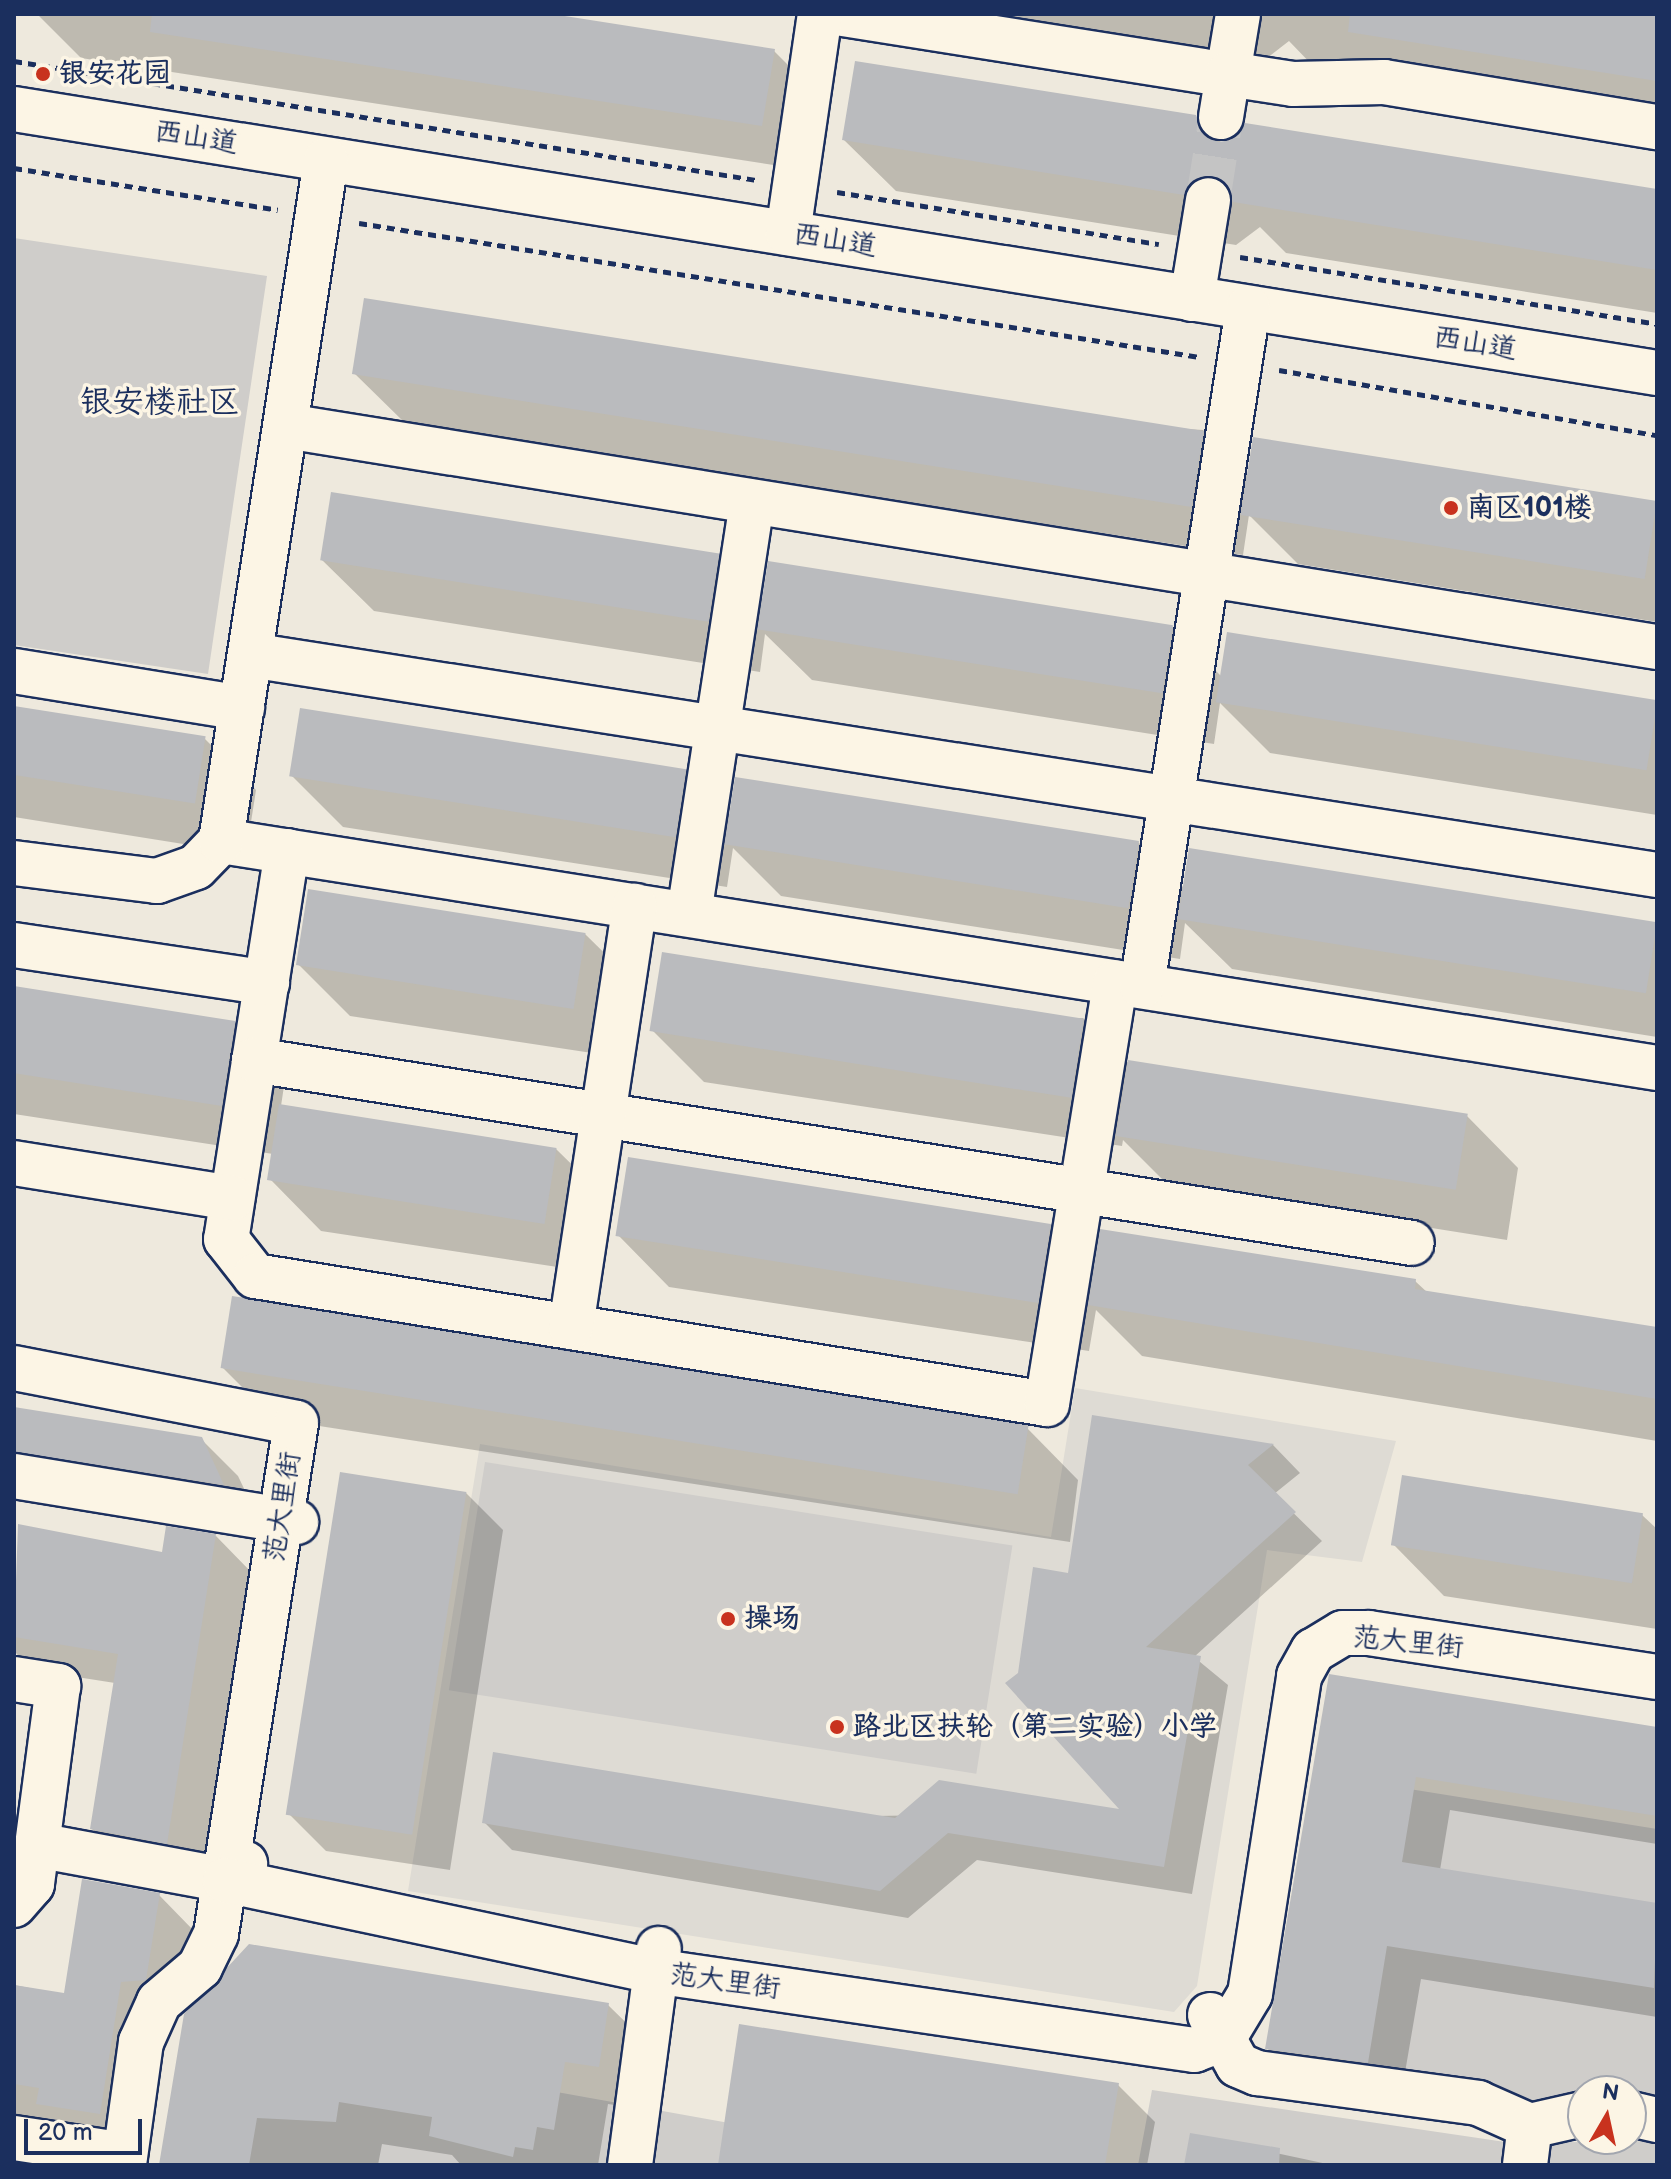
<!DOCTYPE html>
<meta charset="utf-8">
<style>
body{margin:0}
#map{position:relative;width:1671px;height:2179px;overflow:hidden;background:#eee9dd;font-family:"Balsamiq Sans","LXGW WenKai TC",sans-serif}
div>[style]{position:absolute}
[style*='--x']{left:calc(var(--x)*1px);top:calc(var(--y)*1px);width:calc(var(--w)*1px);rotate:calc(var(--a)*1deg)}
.built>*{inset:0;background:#dedbd4}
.green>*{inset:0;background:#cfcdca;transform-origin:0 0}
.shadow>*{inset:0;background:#0003}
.building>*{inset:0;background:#babbbe;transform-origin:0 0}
.minor-tunnel>*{height:44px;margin-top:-22px;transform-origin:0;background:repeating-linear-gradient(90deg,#c4c4c4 0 44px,transparent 0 66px)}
.path>*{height:5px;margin-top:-2.5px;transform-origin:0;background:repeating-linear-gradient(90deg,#1b2f5e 0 8px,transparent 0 14px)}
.roads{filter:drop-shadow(2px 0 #1b2f5e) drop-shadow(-2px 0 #1b2f5e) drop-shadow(0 2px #1b2f5e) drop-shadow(0 -2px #1b2f5e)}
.minor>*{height:44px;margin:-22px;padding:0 22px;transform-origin:22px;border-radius:22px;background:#fcf5e5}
.dots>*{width:22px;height:22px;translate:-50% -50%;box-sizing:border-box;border:4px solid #fcf5e5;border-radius:50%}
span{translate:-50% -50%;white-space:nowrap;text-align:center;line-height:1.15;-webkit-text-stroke:7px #fcf5e5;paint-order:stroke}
.poi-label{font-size:28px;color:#1b2f5e;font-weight:700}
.left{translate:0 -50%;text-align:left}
.street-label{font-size:28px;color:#1b2f5e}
.quarter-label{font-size:32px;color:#1b2f5e}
.frame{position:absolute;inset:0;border:16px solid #1b2f5e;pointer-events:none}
.north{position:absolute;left:1567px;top:2075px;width:80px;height:80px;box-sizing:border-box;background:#fcf5e5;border:2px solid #a2a6af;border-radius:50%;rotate:9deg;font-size:22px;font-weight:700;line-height:32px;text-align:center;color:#1b2f5e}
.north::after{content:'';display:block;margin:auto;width:28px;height:36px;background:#c8321e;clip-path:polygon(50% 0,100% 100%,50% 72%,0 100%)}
.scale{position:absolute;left:24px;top:2119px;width:118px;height:36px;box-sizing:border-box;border:4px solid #1b2f5e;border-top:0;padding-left:10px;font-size:24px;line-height:28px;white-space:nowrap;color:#1b2f5e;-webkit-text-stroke:6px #fcf5e5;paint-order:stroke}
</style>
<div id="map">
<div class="built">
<i style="clip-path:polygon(1075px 1388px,1396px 1441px,1362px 1562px,1267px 1550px,1197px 1986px,1174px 2012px,408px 1891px,480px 1444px,1051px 1537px)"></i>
</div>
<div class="green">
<i style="clip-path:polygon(14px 238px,267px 276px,208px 674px,14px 645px)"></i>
<i style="left:485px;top:1462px;width:534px;height:231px;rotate:9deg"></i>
<i style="clip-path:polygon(1397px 1787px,1657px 1829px,1657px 2101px,1631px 2102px,1631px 2091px,1583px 2091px,1583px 2103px,1532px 2105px,1351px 2078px)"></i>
<i style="clip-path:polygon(222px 2032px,963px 2165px,199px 2165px)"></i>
<i style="clip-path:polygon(1152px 2090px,1512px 2143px,1657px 2141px,1657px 2165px,1138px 2165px)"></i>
</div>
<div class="shadow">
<i style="clip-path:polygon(37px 14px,539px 14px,774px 51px,818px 95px,806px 170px,81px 58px)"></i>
<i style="clip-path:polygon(983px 14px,1657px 14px,1657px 124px,1316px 69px,1289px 41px,1266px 59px)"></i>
<i style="clip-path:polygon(1195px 117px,1222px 143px,1657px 191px,1657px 313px,1286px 253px,1260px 227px,1236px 245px,896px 191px,844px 140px)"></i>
<i style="clip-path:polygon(354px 373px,1203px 430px,1251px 478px,1657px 503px,1657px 622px,1298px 564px,1249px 515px,1243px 555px,406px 424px)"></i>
<i style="clip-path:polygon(718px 555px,764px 601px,1172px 627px,1222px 677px,1657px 703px,1657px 815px,1270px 753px,1220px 703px,1214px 744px,812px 680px,765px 634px,760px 672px,374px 611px,322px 560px)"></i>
<i style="clip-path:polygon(14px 709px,205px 739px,256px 790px,246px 854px,14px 817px)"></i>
<i style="clip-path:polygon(685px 770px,733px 818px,1138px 842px,1185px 889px,1657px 925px,1657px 1037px,1232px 969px,1185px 923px,1180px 959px,781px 896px,733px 848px,727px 887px,343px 827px,291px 775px)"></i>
<i style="clip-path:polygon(585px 934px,637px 985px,625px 1058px,350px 1016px,298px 964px)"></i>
<i style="clip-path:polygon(14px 988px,234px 1022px,286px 1073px,281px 1106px,556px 1149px,608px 1200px,597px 1273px,321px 1231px,270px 1179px,273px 1154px,14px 1114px)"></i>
<i style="clip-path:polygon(1083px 1018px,1127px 1062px,1467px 1116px,1518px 1168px,1507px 1240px,1169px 1186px,1123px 1140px,1122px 1146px,704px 1082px,652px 1030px)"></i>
<i style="clip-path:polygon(1050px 1224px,1096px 1270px,1415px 1281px,1428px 1293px,1657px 1329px,1657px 1441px,1142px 1356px,1096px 1310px,1089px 1351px,669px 1287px,618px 1235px)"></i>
<i style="clip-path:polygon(223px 1368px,1027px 1428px,1078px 1480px,1070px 1542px,274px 1419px)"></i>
<i style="clip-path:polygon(14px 1409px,201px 1439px,238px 1476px,259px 1520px,14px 1491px)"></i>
<i style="clip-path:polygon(1094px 1418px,1273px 1445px,1300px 1473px,1274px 1494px,1322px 1541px,1194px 1657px,1228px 1685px,1192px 1894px,977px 1860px,908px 1918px,512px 1850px,484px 1822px,1125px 1812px,1019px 1674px,1070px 1575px)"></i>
<i style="clip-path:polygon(466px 1493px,503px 1530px,450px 1870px,326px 1851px,289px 1814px)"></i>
<i style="clip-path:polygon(1642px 1515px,1657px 1529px,1657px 1629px,1444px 1596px,1393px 1544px)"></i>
<i style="clip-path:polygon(20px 1526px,163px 1554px,216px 1536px,252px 1573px,204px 1879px,128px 1865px,92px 1829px,115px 1683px,32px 1670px,14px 1651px)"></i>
<i style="clip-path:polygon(1330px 1676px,1657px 1729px,1657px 1844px,1450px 1810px,1440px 1870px,1657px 1906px,1657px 2017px,1421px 1979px,1401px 2096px,1301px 2082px,1267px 2048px)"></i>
<i style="clip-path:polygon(159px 1895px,195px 1932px,182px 2016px,157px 2018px,136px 2149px,14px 2126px,14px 1985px,65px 1995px)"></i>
<i style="clip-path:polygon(608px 2005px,652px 2048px,642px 2109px,608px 2104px,598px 2165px,461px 2165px,452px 2155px,382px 2144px,378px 2165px,161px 2165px,185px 2016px)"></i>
<i style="clip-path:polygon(1118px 2085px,1155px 2122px,1147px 2165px,720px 2165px)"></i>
<i style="clip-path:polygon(1191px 2135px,1332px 2165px,1186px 2165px)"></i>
</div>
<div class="building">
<i style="clip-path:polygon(152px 14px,552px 14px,775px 49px,762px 126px,150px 32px)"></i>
<i style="clip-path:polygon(1350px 14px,1657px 14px,1657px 81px,1348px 32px)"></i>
<i style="clip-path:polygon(855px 61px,1196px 115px,1205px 136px,1218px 142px,1231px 140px,1245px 123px,1657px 189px,1657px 270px,1233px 202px,1224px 181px,1213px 176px,1198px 177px,1184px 195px,842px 140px)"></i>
<i style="left:364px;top:298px;width:850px;height:77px;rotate:9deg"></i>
<i style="left:1253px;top:437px;width:409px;height:79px;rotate:9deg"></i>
<i style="left:331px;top:492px;width:393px;height:69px;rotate:9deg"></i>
<i style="left:768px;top:561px;width:410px;height:69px;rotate:9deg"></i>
<i style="left:1227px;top:632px;width:436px;height:71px;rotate:9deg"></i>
<i style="left:14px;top:706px;width:194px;height:68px;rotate:9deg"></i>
<i style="left:300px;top:708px;width:391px;height:69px;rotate:9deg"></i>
<i style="left:735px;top:777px;width:409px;height:68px;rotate:9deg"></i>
<i style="left:1189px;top:848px;width:474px;height:72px;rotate:9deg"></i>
<i style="left:308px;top:889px;width:281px;height:77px;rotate:9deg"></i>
<i style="left:662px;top:952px;width:427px;height:80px;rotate:9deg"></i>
<i style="left:14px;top:986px;width:224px;height:86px;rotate:9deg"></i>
<i style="left:1128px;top:1060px;width:344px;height:77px;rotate:9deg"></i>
<i style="left:279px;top:1104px;width:281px;height:77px;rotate:9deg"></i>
<i style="left:628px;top:1157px;width:428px;height:80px;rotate:9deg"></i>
<i style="clip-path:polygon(1100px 1229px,1416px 1279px,1415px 1289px,1657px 1327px,1657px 1399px,1088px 1305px)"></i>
<i style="left:232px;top:1296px;width:807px;height:73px;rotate:9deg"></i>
<i style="clip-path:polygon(14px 1407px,202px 1437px,224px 1485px,14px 1452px)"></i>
<i style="clip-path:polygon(1092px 1415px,1274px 1444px,1248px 1465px,1296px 1512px,1146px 1647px,1201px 1656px,1164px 1867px,948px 1833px,880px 1891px,482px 1823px,493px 1752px,895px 1818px,939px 1780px,1119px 1809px,1005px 1683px,1018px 1673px,1033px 1567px,1068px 1573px)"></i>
<i style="left:340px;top:1472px;width:128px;height:347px;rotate:9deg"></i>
<i style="left:1402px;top:1475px;width:244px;height:71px;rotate:9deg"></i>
<i style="clip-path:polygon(18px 1524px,162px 1552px,166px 1526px,216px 1534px,167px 1844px,90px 1829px,118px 1654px,14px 1637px)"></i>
<i style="clip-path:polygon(1329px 1674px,1657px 1727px,1657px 1816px,1416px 1777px,1402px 1862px,1657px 1903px,1654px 1988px,1387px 1946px,1368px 2063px,1265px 2049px)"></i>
<i style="clip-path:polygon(82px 1879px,160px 1893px,146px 1980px,121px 1982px,100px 2114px,36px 2104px,39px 2088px,14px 2084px,14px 1985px,64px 1993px)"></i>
<i style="clip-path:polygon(249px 1944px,609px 2003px,599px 2067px,565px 2062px,554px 2130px,537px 2127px,533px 2150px,515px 2147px,513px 2157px,429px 2136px,432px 2117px,339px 2102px,336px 2122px,257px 2118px,249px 2165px,159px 2165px,184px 2014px)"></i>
<i style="clip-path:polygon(739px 2024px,1119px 2083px,1105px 2165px,718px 2165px)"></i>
<i style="clip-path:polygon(1190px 2133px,1280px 2148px,1279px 2165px,1184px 2165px)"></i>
</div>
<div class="minor-tunnel">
<i style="--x:1208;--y:200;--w:84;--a:-81.1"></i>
</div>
<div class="path">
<i style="--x:14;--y:61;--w:751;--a:9.11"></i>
<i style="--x:14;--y:168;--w:267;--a:9"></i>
<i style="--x:837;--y:192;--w:326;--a:9.2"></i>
<i style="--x:359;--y:223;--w:851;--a:9.06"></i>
<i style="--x:1240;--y:257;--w:422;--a:9.1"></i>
<i style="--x:1279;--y:370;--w:384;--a:9.8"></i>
</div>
<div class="roads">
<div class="minor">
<i style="--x:843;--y:14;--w:365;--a:9"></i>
<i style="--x:1228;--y:74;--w:61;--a:-80.5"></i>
<i style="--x:14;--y:109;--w:1664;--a:9.13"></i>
<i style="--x:1221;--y:117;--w:44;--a:-80.8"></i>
<i style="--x:1228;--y:74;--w:66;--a:8.7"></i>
<i style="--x:1293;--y:84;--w:91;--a:-1.3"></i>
<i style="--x:1384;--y:82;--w:277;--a:9.4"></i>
<i style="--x:788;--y:233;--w:221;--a:-81.7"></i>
<i style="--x:1192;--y:299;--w:100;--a:-80.8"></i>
<i style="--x:286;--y:426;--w:1389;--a:9.16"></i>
<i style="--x:250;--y:655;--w:1424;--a:8.89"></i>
<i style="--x:14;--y:671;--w:231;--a:9.2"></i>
<i style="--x:221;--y:841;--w:1454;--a:8.98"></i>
<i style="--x:287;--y:851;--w:393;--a:98.9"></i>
<i style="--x:226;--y:1239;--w:47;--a:51.9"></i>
<i style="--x:255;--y:1276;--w:802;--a:9.18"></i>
<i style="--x:1047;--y:1404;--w:427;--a:-80.8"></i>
<i style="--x:14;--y:863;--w:144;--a:7.2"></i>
<i style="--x:157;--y:881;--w:41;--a:-19.7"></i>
<i style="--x:196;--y:867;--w:36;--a:-46"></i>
<i style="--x:221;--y:841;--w:689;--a:-81.23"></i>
<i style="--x:689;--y:914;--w:417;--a:-81.3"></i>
<i style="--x:14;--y:945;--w:256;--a:8.5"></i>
<i style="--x:1142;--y:986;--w:686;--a:-81.11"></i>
<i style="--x:254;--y:1060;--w:1172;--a:8.98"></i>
<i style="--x:14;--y:1163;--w:221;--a:9.1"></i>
<i style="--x:571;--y:1327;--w:426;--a:-81.4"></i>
<i style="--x:14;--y:1368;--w:287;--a:11"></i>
<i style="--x:296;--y:1423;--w:517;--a:98.9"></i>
<i style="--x:216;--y:1934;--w:37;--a:116"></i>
<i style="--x:200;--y:1967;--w:54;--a:139.5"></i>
<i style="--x:159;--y:2002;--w:44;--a:114.2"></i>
<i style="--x:141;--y:2042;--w:124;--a:97.9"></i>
<i style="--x:14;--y:1476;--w:286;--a:9.3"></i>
<i style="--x:14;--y:1679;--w:45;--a:9"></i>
<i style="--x:58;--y:1686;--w:200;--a:97.5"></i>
<i style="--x:32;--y:1884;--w:28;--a:131"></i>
<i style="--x:37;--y:1845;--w:191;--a:10.5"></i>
<i style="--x:225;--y:1880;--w:26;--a:-39"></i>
<i style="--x:225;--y:1880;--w:439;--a:12"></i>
<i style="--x:654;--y:1971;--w:546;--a:8.32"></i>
<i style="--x:1194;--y:2050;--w:31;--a:-21"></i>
<i style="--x:1223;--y:2039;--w:52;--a:-59"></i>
<i style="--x:1250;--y:1994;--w:322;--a:-81.2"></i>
<i style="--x:1299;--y:1676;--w:29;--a:-61"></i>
<i style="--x:1313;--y:1651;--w:35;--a:-31"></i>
<i style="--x:1343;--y:1633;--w:26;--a:0"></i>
<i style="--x:1369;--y:1633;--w:291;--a:8.7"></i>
<i style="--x:1210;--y:2015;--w:57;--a:60.8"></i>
<i style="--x:1238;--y:2065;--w:21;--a:23"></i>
<i style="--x:1257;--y:2073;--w:223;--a:7.7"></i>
<i style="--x:1478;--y:2103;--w:57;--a:23.9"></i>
<i style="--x:1631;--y:2114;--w:27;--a:13"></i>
<i style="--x:14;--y:2138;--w:112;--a:8.7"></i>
<i style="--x:630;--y:2165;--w:218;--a:-82.4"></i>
<i style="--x:1525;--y:2165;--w:39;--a:-83"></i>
<i style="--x:1530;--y:2126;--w:54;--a:-12.8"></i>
</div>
</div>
<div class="dots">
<i style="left:43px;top:74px;background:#c8321e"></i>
<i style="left:1451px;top:508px;background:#c8321e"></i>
<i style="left:728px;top:1619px;background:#c8321e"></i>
<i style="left:837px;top:1727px;background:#c8321e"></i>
</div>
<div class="poi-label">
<span class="left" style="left:59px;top:74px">银安花园</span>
<span class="left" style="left:1467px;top:508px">南区101楼</span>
<span class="left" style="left:744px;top:1619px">操场</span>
<span class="left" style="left:853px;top:1727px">路北区扶轮（第二实验）小学</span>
</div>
<div class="street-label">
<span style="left:196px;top:138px;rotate:9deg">西山道</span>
<span style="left:835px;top:241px;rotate:9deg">西山道</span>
<span style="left:1475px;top:344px;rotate:9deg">西山道</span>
<span style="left:283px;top:1507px;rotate:-81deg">范大里街</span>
<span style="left:1408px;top:1643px;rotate:6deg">范大里街</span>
<span style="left:725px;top:1982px;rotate:8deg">范大里街</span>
</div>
<div class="quarter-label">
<span style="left:160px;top:403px">银安楼社区</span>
</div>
<div class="frame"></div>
<div class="north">N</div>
<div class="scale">20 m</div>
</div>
